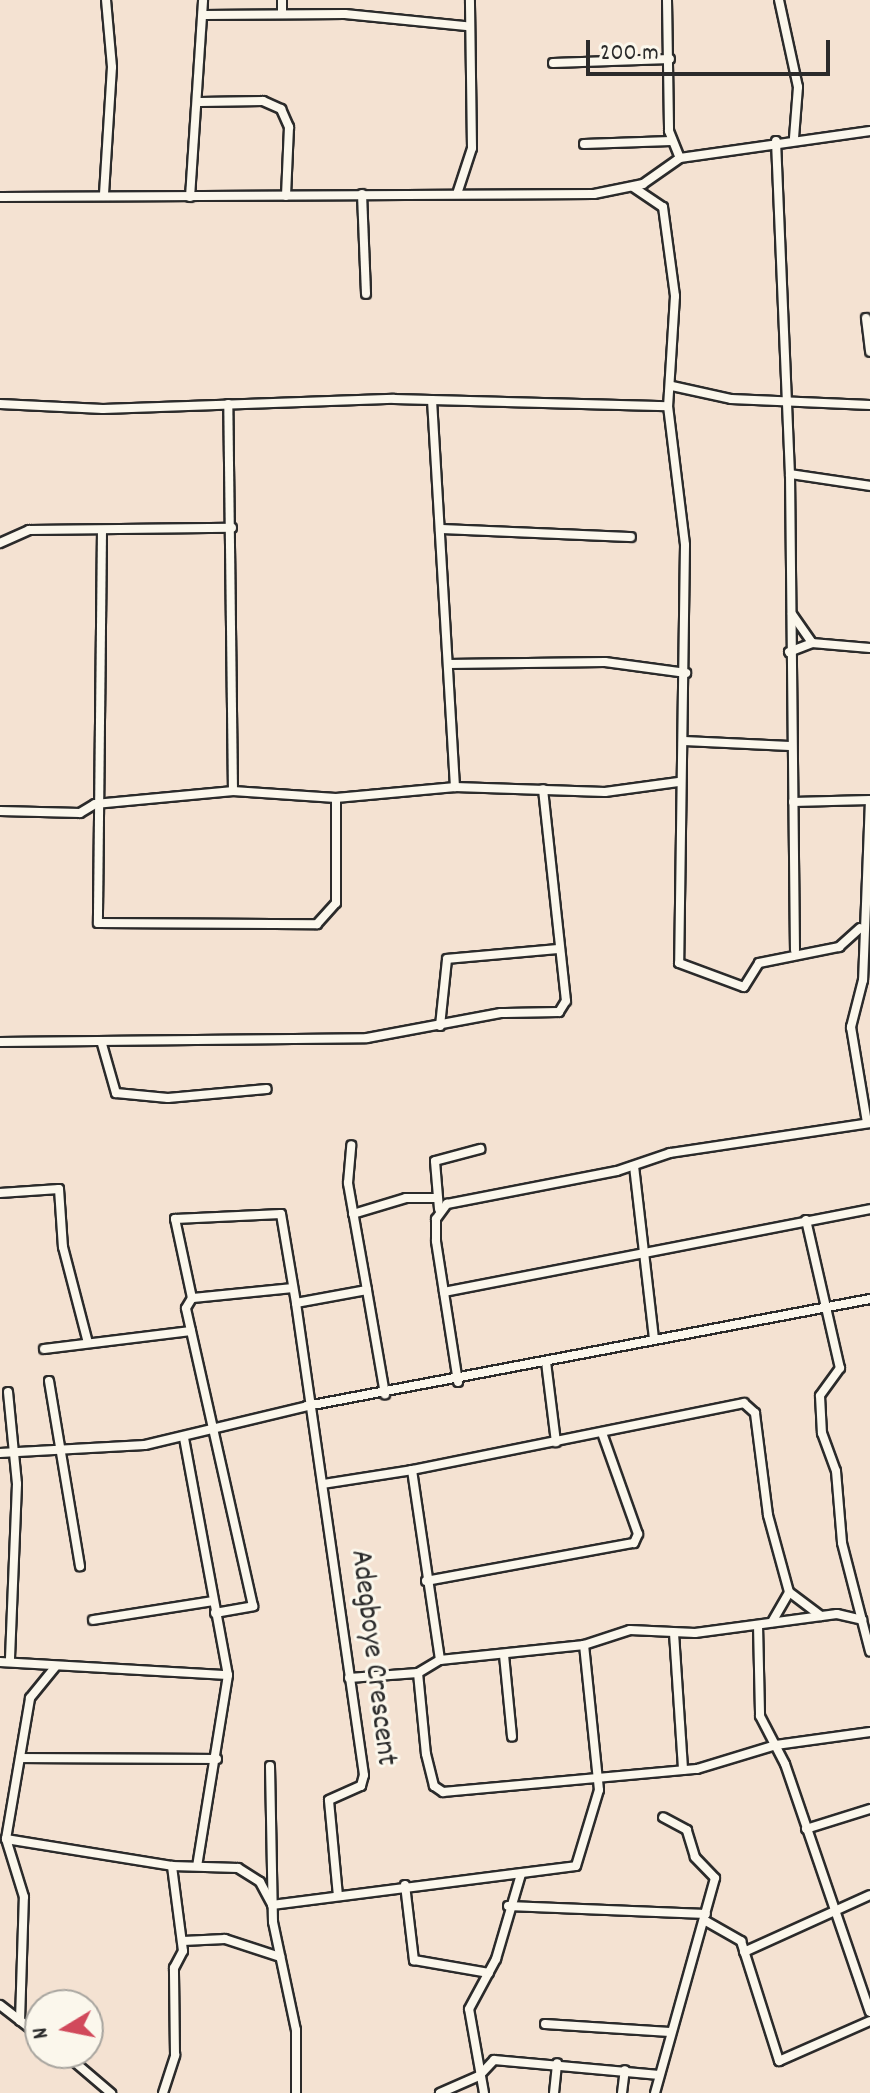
<!DOCTYPE html>
<style>
body{margin:0}
#map{position:relative;width:870px;height:2093px;overflow:hidden;background:#f4e2d2;font-family:Dekko,sans-serif}
div>[style]{position:absolute}
[style*='--x']{left:calc(var(--x)*1px);top:calc(var(--y)*1px);width:calc(var(--w)*1px);rotate:calc(var(--a)*1deg)}
.roads{filter:drop-shadow(2px 0 #2b2b2b) drop-shadow(-2px 0 #2b2b2b) drop-shadow(0 2px #2b2b2b) drop-shadow(0 -2px #2b2b2b)}
.street>*{height:8px;margin:-4px;padding:0 4px;transform-origin:4px;border-radius:4px;background:#fbf7ec}
span{translate:-50% -50%;white-space:nowrap;text-align:center;line-height:1.15;-webkit-text-stroke:6px #fbf7ec;paint-order:stroke}
.street-label{font-size:30px;color:#2b2b2b}
.north{position:absolute;left:24px;top:1989px;width:80px;height:80px;box-sizing:border-box;background:#fbf7ec;border:2px solid #a8a59f;border-radius:50%;rotate:260deg;font-size:22px;font-weight:700;line-height:32px;text-align:center;color:#2b2b2b}
.north::after{content:'';display:block;margin:auto;width:28px;height:36px;background:#d1495b;clip-path:polygon(50% 0,100% 100%,50% 72%,0 100%)}
.scale{position:absolute;left:586px;top:40px;width:244px;height:36px;box-sizing:border-box;border:4px solid #2b2b2b;border-top:0;padding-left:10px;font-size:24px;line-height:28px;white-space:nowrap;color:#2b2b2b;-webkit-text-stroke:6px #fbf7ec;paint-order:stroke}
</style>
<div id="map">
<div class="roads">
<div class="street">
<i style="--x:667;--y:0;--w:131;--a:89.1"></i>
<i style="--x:669;--y:131;--w:29;--a:68"></i>
<i style="--x:779;--y:0;--w:89;--a:77.7"></i>
<i style="--x:798;--y:87;--w:51;--a:94.5"></i>
<i style="--x:282;--y:14;--w:14;--a:-90"></i>
<i style="--x:204;--y:15;--w:141;--a:-0.4"></i>
<i style="--x:345;--y:14;--w:122;--a:5.7"></i>
<i style="--x:553;--y:63;--w:117;--a:-2"></i>
<i style="--x:200;--y:102;--w:63;--a:-0.9"></i>
<i style="--x:263;--y:101;--w:20;--a:24"></i>
<i style="--x:281;--y:109;--w:20;--a:66"></i>
<i style="--x:289;--y:127;--w:69;--a:92.5"></i>
<i style="--x:776;--y:141;--w:333;--a:87.6"></i>
<i style="--x:790;--y:474;--w:476;--a:89.4"></i>
<i style="--x:584;--y:144;--w:87;--a:-2"></i>
<i style="--x:633;--y:187;--w:36;--a:34"></i>
<i style="--x:663;--y:207;--w:90;--a:82.3"></i>
<i style="--x:675;--y:296;--w:110;--a:93.6"></i>
<i style="--x:668;--y:406;--w:140;--a:83"></i>
<i style="--x:685;--y:545;--w:418;--a:90.8"></i>
<i style="--x:679;--y:963;--w:69;--a:20.3"></i>
<i style="--x:744;--y:987;--w:28;--a:-58"></i>
<i style="--x:759;--y:963;--w:82;--a:-11.3"></i>
<i style="--x:839;--y:947;--w:28;--a:-42"></i>
<i style="--x:104;--y:194;--w:127;--a:-86.4"></i>
<i style="--x:112;--y:67;--w:67;--a:-95.1"></i>
<i style="--x:362;--y:194;--w:100;--a:87.7"></i>
<i style="--x:457;--y:194;--w:48;--a:-71.9"></i>
<i style="--x:472;--y:148;--w:148;--a:-90.8"></i>
<i style="--x:0;--y:197;--w:594;--a:-0.29"></i>
<i style="--x:594;--y:194;--w:50;--a:-11.5"></i>
<i style="--x:643;--y:184;--w:45;--a:-35.1"></i>
<i style="--x:680;--y:158;--w:192;--a:-8.1"></i>
<i style="--x:190;--y:197;--w:197;--a:-86.2"></i>
<i style="--x:866;--y:318;--w:34;--a:83"></i>
<i style="--x:672;--y:386;--w:60;--a:12.4"></i>
<i style="--x:731;--y:399;--w:139;--a:2.5"></i>
<i style="--x:432;--y:400;--w:388;--a:86.6"></i>
<i style="--x:455;--y:787;--w:150;--a:1.9"></i>
<i style="--x:605;--y:792;--w:74;--a:-7.8"></i>
<i style="--x:0;--y:404;--w:103;--a:2.8"></i>
<i style="--x:103;--y:409;--w:291;--a:-2"></i>
<i style="--x:394;--y:399;--w:274;--a:1.5"></i>
<i style="--x:790;--y:474;--w:81;--a:8.5"></i>
<i style="--x:440;--y:529;--w:191;--a:2.4"></i>
<i style="--x:102;--y:531;--w:392;--a:90.6"></i>
<i style="--x:98;--y:923;--w:219;--a:0.3"></i>
<i style="--x:317;--y:924;--w:28;--a:-48"></i>
<i style="--x:336;--y:903;--w:105;--a:-90"></i>
<i style="--x:0;--y:543;--w:32;--a:-24"></i>
<i style="--x:29;--y:530;--w:203;--a:-0.6"></i>
<i style="--x:792;--y:614;--w:35;--a:55"></i>
<i style="--x:789;--y:652;--w:25;--a:-21"></i>
<i style="--x:812;--y:643;--w:58;--a:4.9"></i>
<i style="--x:448;--y:664;--w:157;--a:-0.7"></i>
<i style="--x:605;--y:662;--w:82;--a:7.7"></i>
<i style="--x:683;--y:741;--w:108;--a:2.7"></i>
<i style="--x:233;--y:791;--w:103;--a:3.9"></i>
<i style="--x:336;--y:798;--w:120;--a:-5.3"></i>
<i style="--x:793;--y:802;--w:77;--a:-1.5"></i>
<i style="--x:870;--y:800;--w:180;--a:92.2"></i>
<i style="--x:863;--y:980;--w:49;--a:104.3"></i>
<i style="--x:851;--y:1027;--w:97;--a:80.5"></i>
<i style="--x:0;--y:811;--w:80;--a:1.4"></i>
<i style="--x:80;--y:813;--w:17;--a:-31"></i>
<i style="--x:95;--y:804;--w:139;--a:-5.4"></i>
<i style="--x:233;--y:791;--w:387;--a:-90.7"></i>
<i style="--x:440;--y:1026;--w:67;--a:-84"></i>
<i style="--x:447;--y:959;--w:113;--a:-5.1"></i>
<i style="--x:0;--y:1042;--w:367;--a:-0.6"></i>
<i style="--x:367;--y:1038;--w:136;--a:-10.6"></i>
<i style="--x:501;--y:1013;--w:58;--a:-1"></i>
<i style="--x:559;--y:1012;--w:13;--a:-58"></i>
<i style="--x:566;--y:1001;--w:213;--a:-96.2"></i>
<i style="--x:102;--y:1044;--w:51;--a:74.1"></i>
<i style="--x:116;--y:1093;--w:52;--a:5.5"></i>
<i style="--x:168;--y:1098;--w:99;--a:-5.2"></i>
<i style="--x:634;--y:1166;--w:173;--a:83.4"></i>
<i style="--x:0;--y:1193;--w:59;--a:-3.9"></i>
<i style="--x:59;--y:1189;--w:58;--a:86.1"></i>
<i style="--x:63;--y:1247;--w:99;--a:75.4"></i>
<i style="--x:439;--y:1209;--w:48;--a:-94.8"></i>
<i style="--x:435;--y:1161;--w:47;--a:-14.9"></i>
<i style="--x:353;--y:1214;--w:55;--a:-16.8"></i>
<i style="--x:406;--y:1198;--w:31;--a:0"></i>
<i style="--x:806;--y:1220;--w:152;--a:77.1"></i>
<i style="--x:840;--y:1368;--w:34;--a:126"></i>
<i style="--x:820;--y:1396;--w:37;--a:87"></i>
<i style="--x:822;--y:1433;--w:40;--a:69.8"></i>
<i style="--x:836;--y:1471;--w:72;--a:85.2"></i>
<i style="--x:842;--y:1543;--w:112;--a:75.5"></i>
<i style="--x:367;--y:1290;--w:106;--a:80.2"></i>
<i style="--x:444;--y:1292;--w:434;--a:-11"></i>
<i style="--x:192;--y:1298;--w:81;--a:-102.1"></i>
<i style="--x:175;--y:1219;--w:106;--a:-2.7"></i>
<i style="--x:281;--y:1214;--w:90;--a:80.4"></i>
<i style="--x:44;--y:1349;--w:148;--a:-7"></i>
<i style="--x:546;--y:1362;--w:81;--a:82.9"></i>
<i style="--x:49;--y:1381;--w:188;--a:80.5"></i>
<i style="--x:458;--y:1382;--w:143;--a:-98.9"></i>
<i style="--x:436;--y:1241;--w:22;--a:-90"></i>
<i style="--x:436;--y:1219;--w:19;--a:-54"></i>
<i style="--x:447;--y:1204;--w:173;--a:-11"></i>
<i style="--x:617;--y:1171;--w:56;--a:-18.8"></i>
<i style="--x:670;--y:1153;--w:202;--a:-8.5"></i>
<i style="--x:8;--y:1392;--w:92;--a:84.4"></i>
<i style="--x:17;--y:1484;--w:178;--a:92.3"></i>
<i style="--x:184;--y:1438;--w:241;--a:79.5"></i>
<i style="--x:228;--y:1675;--w:193;--a:99.2"></i>
<i style="--x:0;--y:1453;--w:145;--a:-3.2"></i>
<i style="--x:145;--y:1445;--w:167;--a:-13.5"></i>
<i style="--x:307;--y:1406;--w:573;--a:-10.76"></i>
<i style="--x:323;--y:1484;--w:90;--a:-8.9"></i>
<i style="--x:426;--y:1581;--w:211;--a:-10.4"></i>
<i style="--x:634;--y:1543;--w:10;--a:-66"></i>
<i style="--x:638;--y:1534;--w:107;--a:-109.6"></i>
<i style="--x:215;--y:1613;--w:39;--a:-10"></i>
<i style="--x:253;--y:1606;--w:305;--a:-102.7"></i>
<i style="--x:186;--y:1308;--w:12;--a:-59"></i>
<i style="--x:192;--y:1298;--w:100;--a:-5.7"></i>
<i style="--x:821;--y:1616;--w:40;--a:-143"></i>
<i style="--x:789;--y:1592;--w:80;--a:-105.3"></i>
<i style="--x:768;--y:1515;--w:103;--a:-97.3"></i>
<i style="--x:755;--y:1413;--w:15;--a:-138"></i>
<i style="--x:744;--y:1403;--w:339;--a:168.6"></i>
<i style="--x:412;--y:1470;--w:192;--a:81.6"></i>
<i style="--x:440;--y:1660;--w:145;--a:-5.9"></i>
<i style="--x:584;--y:1645;--w:48;--a:-18.1"></i>
<i style="--x:630;--y:1630;--w:65;--a:2.6"></i>
<i style="--x:695;--y:1633;--w:143;--a:-7.6"></i>
<i style="--x:837;--y:1614;--w:26;--a:13"></i>
<i style="--x:93;--y:1620;--w:121;--a:-9"></i>
<i style="--x:772;--y:1622;--w:34;--a:-60"></i>
<i style="--x:758;--y:1625;--w:91;--a:88.7"></i>
<i style="--x:760;--y:1716;--w:54;--a:62.5"></i>
<i style="--x:785;--y:1764;--w:262;--a:71.1"></i>
<i style="--x:674;--y:1633;--w:137;--a:86.2"></i>
<i style="--x:504;--y:1655;--w:82;--a:84.4"></i>
<i style="--x:0;--y:1662;--w:228;--a:3.3"></i>
<i style="--x:418;--y:1673;--w:81;--a:84.4"></i>
<i style="--x:426;--y:1754;--w:33;--a:76"></i>
<i style="--x:434;--y:1786;--w:11;--a:34"></i>
<i style="--x:443;--y:1792;--w:255;--a:-5.2"></i>
<i style="--x:697;--y:1769;--w:83;--a:-16.9"></i>
<i style="--x:776;--y:1745;--w:95;--a:-7.9"></i>
<i style="--x:349;--y:1678;--w:69;--a:-4.1"></i>
<i style="--x:418;--y:1673;--w:26;--a:-31"></i>
<i style="--x:20;--y:1758;--w:197;--a:0.3"></i>
<i style="--x:270;--y:1766;--w:156;--a:88.9"></i>
<i style="--x:273;--y:1922;--w:110;--a:78"></i>
<i style="--x:296;--y:2030;--w:63;--a:90"></i>
<i style="--x:806;--y:1829;--w:67;--a:-17.4"></i>
<i style="--x:6;--y:1839;--w:168;--a:9.2"></i>
<i style="--x:172;--y:1866;--w:66;--a:1.7"></i>
<i style="--x:238;--y:1868;--w:26;--a:32"></i>
<i style="--x:260;--y:1882;--w:26;--a:62"></i>
<i style="--x:272;--y:1905;--w:306;--a:-7.3"></i>
<i style="--x:576;--y:1866;--w:79;--a:-73.2"></i>
<i style="--x:599;--y:1790;--w:146;--a:-95.9"></i>
<i style="--x:405;--y:1885;--w:76;--a:83.2"></i>
<i style="--x:414;--y:1960;--w:76;--a:9.8"></i>
<i style="--x:338;--y:1896;--w:96;--a:-95.4"></i>
<i style="--x:329;--y:1800;--w:35;--a:-24"></i>
<i style="--x:361;--y:1786;--w:11;--a:-75"></i>
<i style="--x:364;--y:1775;--w:477;--a:-98.2"></i>
<i style="--x:296;--y:1303;--w:72;--a:-10.4"></i>
<i style="--x:367;--y:1290;--w:109;--a:-100.1"></i>
<i style="--x:348;--y:1183;--w:38;--a:-85"></i>
<i style="--x:508;--y:1906;--w:198;--a:2.3"></i>
<i style="--x:704;--y:1920;--w:43;--a:29.6"></i>
<i style="--x:741;--y:1941;--w:126;--a:72.4"></i>
<i style="--x:779;--y:2061;--w:99;--a:-23.7"></i>
<i style="--x:183;--y:1941;--w:42;--a:-2.7"></i>
<i style="--x:225;--y:1939;--w:58;--a:18.1"></i>
<i style="--x:744;--y:1952;--w:138;--a:-24.3"></i>
<i style="--x:0;--y:2005;--w:51;--a:37.8"></i>
<i style="--x:20;--y:2021;--w:124;--a:-88.2"></i>
<i style="--x:24;--y:1897;--w:61;--a:-107.2"></i>
<i style="--x:6;--y:1839;--w:143;--a:-80.3"></i>
<i style="--x:30;--y:1698;--w:41;--a:-50.9"></i>
<i style="--x:545;--y:2024;--w:125;--a:3.7"></i>
<i style="--x:64;--y:2053;--w:62;--a:40.4"></i>
<i style="--x:163;--y:2093;--w:40;--a:-72"></i>
<i style="--x:175;--y:2055;--w:87;--a:-90.7"></i>
<i style="--x:174;--y:1968;--w:19;--a:-62"></i>
<i style="--x:183;--y:1951;--w:86;--a:-97.4"></i>
<i style="--x:440;--y:2093;--w:43;--a:-23.6"></i>
<i style="--x:479;--y:2076;--w:22;--a:-47"></i>
<i style="--x:494;--y:2060;--w:166;--a:5.2"></i>
<i style="--x:484;--y:2093;--w:85;--a:-100.1"></i>
<i style="--x:469;--y:2009;--w:57;--a:-61.6"></i>
<i style="--x:496;--y:1959;--w:89;--a:-73.6"></i>
<i style="--x:554;--y:2093;--w:30;--a:-84"></i>
<i style="--x:622;--y:2093;--w:23;--a:-83"></i>
<i style="--x:655;--y:2093;--w:223;--a:-74.4"></i>
<i style="--x:715;--y:1878;--w:29;--a:-134"></i>
<i style="--x:695;--y:1857;--w:28;--a:-107"></i>
<i style="--x:687;--y:1830;--w:27;--a:-152"></i>
</div>
</div>
<div class="street-label">
<span style="left:371px;top:1658px;rotate:83deg">Adegboye Crescent</span>
</div>
<div class="north">N</div>
<div class="scale">200 m</div>
</div>
